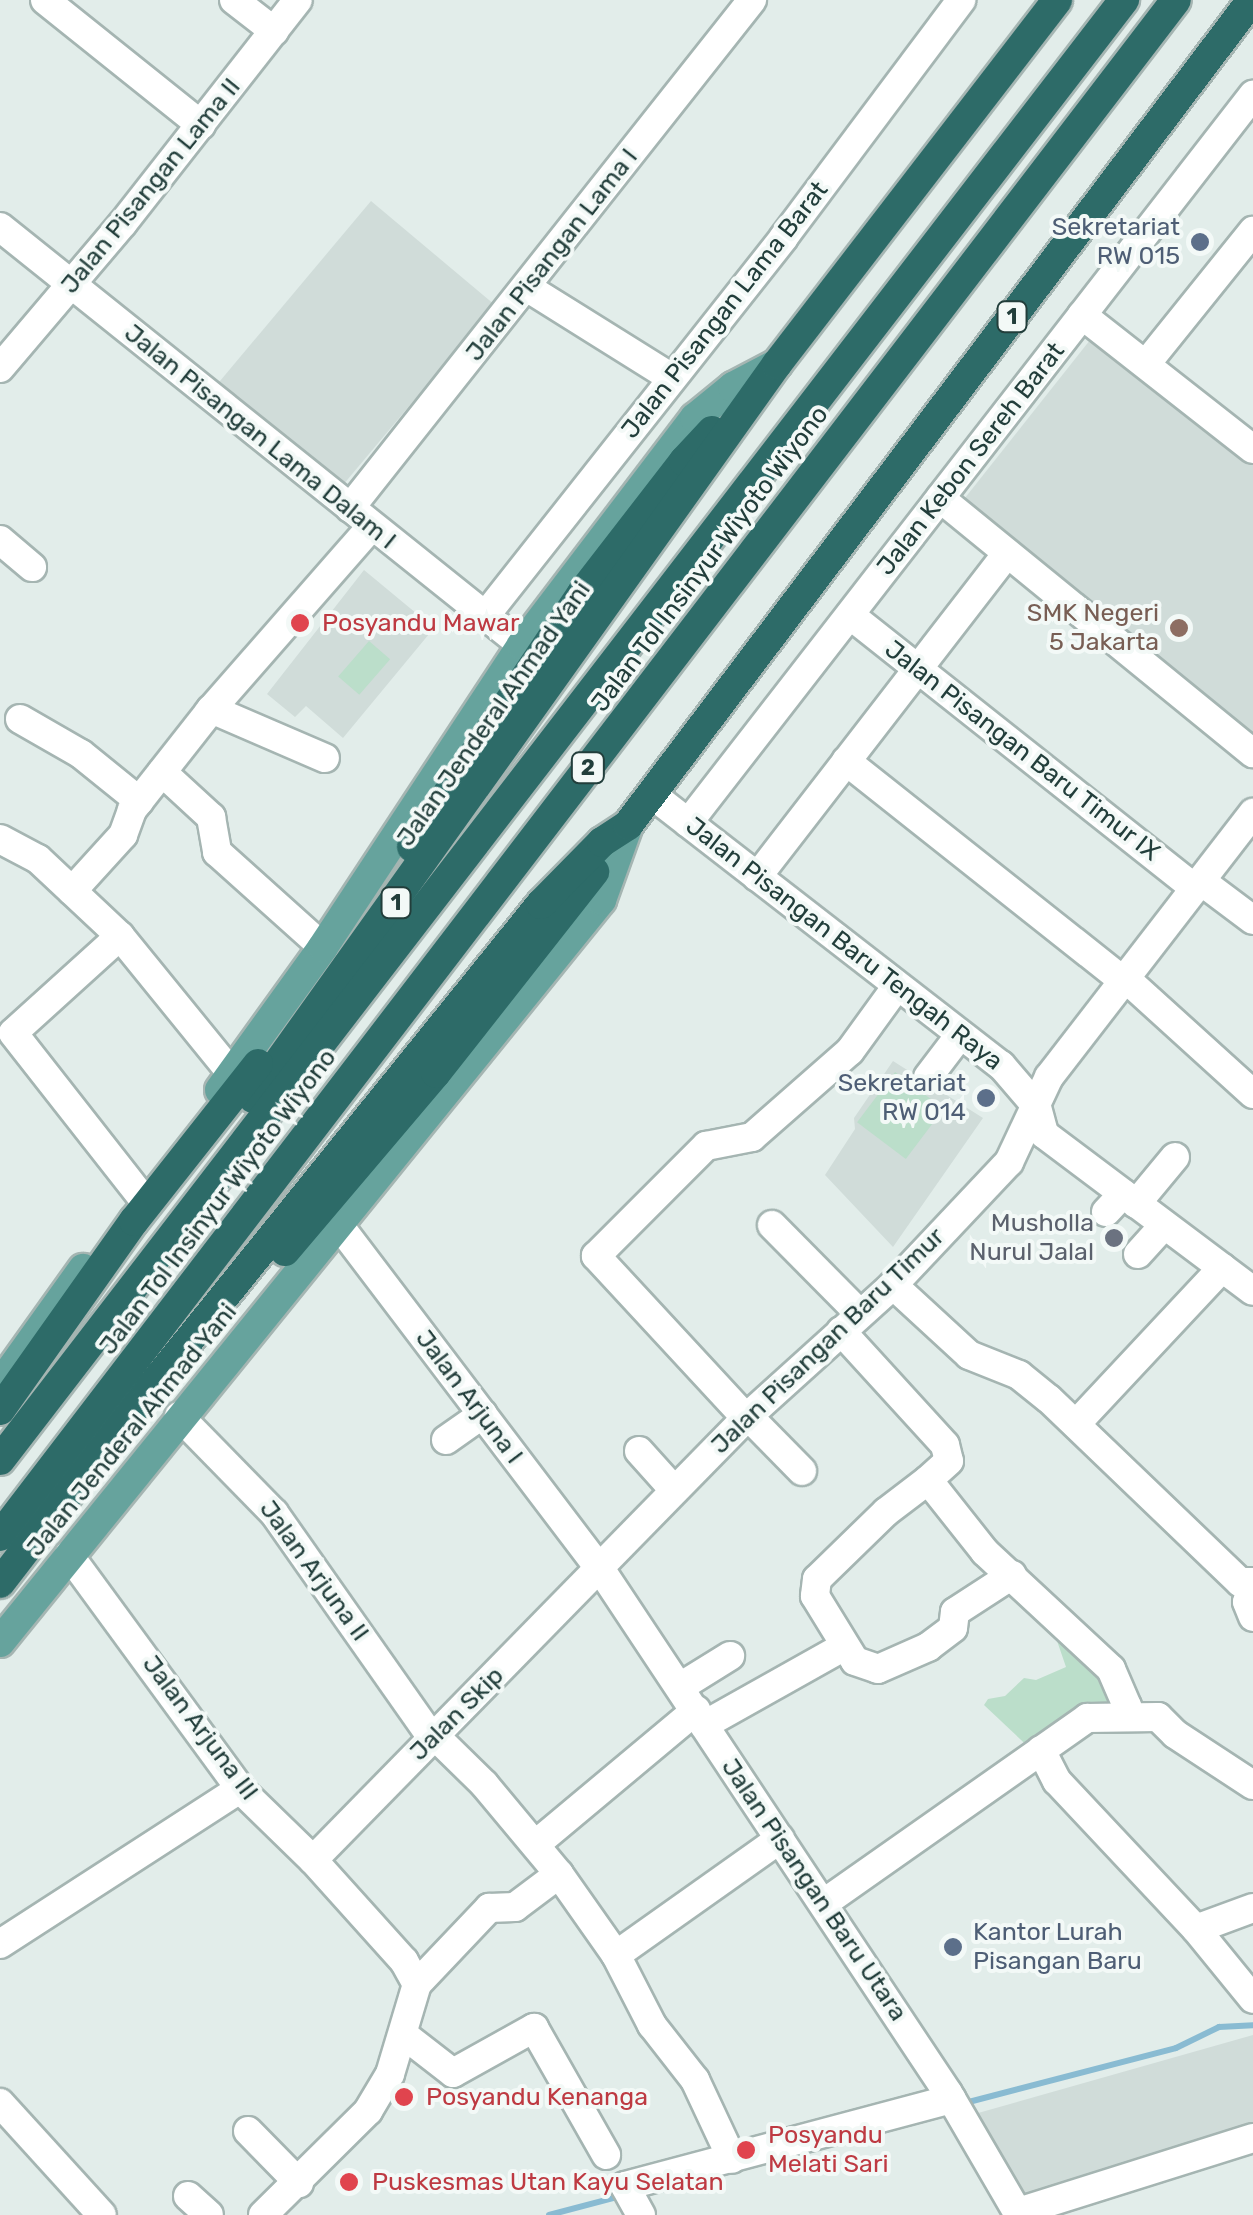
<!DOCTYPE html>
<style>
body{margin:0}
#map{position:relative;width:1253px;height:2215px;overflow:hidden;background:#e2edea;font-family:Rubik,sans-serif}
div>[style]{position:absolute}
[style*='--x']{left:calc(var(--x)*1px);top:calc(var(--y)*1px);width:calc(var(--w)*1px);rotate:calc(var(--a)*1deg)}
.built>*{inset:0;background:#d0dcd9;transform-origin:0 0}
.green>*{inset:0;background:#bbdeca;transform-origin:0 0}
.stream>*{height:6px;margin:-3px;padding:0 3px;transform-origin:3px;border-radius:3px;background:#89bbd2}
.roads{filter:drop-shadow(2px 0 #a5b5b2) drop-shadow(-2px 0 #a5b5b2) drop-shadow(0 2px #a5b5b2) drop-shadow(0 -2px #a5b5b2)}
.minor>*{height:28px;margin:-14px;padding:0 14px;transform-origin:14px;border-radius:14px;background:#fff}
.major>*{height:30px;margin:-15px;padding:0 15px;transform-origin:15px;border-radius:15px;background:#66a39d}
.highway>*{height:30px;margin:-15px;padding:0 15px;transform-origin:15px;border-radius:15px;background:#2d6b68}
.dots>*{width:28px;height:28px;translate:-50% -50%;box-sizing:border-box;border:5px solid #f3f9f7;border-radius:50%}
span{translate:-50% -50%;white-space:nowrap;text-align:center;line-height:1.15;-webkit-text-stroke:8px #f3f9f7;paint-order:stroke}
.shield-label span{padding:2px 8px;background:#f3f9f7;border:2px solid;border-radius:8px;-webkit-text-stroke-width:0}
.shield-label{font-size:22px;color:#223e3b;font-weight:700}
.street-label{font-size:25px;color:#223e3b}
.service-label{font-size:25px;color:#4e5e75}
.right{translate:-100% -50%;text-align:right}
.left{translate:0 -50%;text-align:left}
.education-label{font-size:25px;color:#785e54}
.health-label{font-size:25px;color:#be3a42}
.worship-label{font-size:25px;color:#5b616d}
</style>
<div id="map">
<div class="built">
<i style="left:371px;top:201px;width:161px;height:244px;rotate:40deg"></i>
<i style="clip-path:polygon(1094px 335px,1253px 465px,1253px 747px,957px 508px)"></i>
<i style="clip-path:polygon(364px 570px,434px 628px,343px 738px,306px 706px,295px 717px,267px 694px)"></i>
<i style="clip-path:polygon(893px 1061px,983px 1118px,893px 1247px,825px 1175px,855px 1129px,854px 1118px)"></i>
<i style="clip-path:polygon(1253px 2035px,1253px 2137px,1022px 2205px,964px 2117px)"></i>
</div>
<div class="green">
<i style="left:369px;top:641px;width:28px;height:47px;rotate:41deg"></i>
<i style="left:895px;top:1072px;width:61px;height:63px;rotate:37deg"></i>
<i style="clip-path:polygon(1054px 1632px,1088px 1648px,1124px 1721px,1114px 1721px,1036px 1754px,984px 1705px,988px 1699px,1005px 1696px,1024px 1678px,1036px 1680px,1066px 1667px)"></i>
</div>
<div class="stream">
<i style="--x:961;--y:2104;--w:222;--a:-14.6"></i>
<i style="--x:1176;--y:2048;--w:48;--a:-26"></i>
<i style="--x:1219;--y:2027;--w:34;--a:-3"></i>
<i style="--x:549;--y:2215;--w:74;--a:-14.8"></i>
</div>
<div class="roads">
<div class="minor">
<i style="--x:45;--y:0;--w:200;--a:38.7"></i>
<i style="--x:234;--y:0;--w:51;--a:37.8"></i>
<i style="--x:0;--y:227;--w:669;--a:38.69"></i>
<i style="--x:528;--y:288;--w:170;--a:32"></i>
<i style="--x:1082;--y:315;--w:217;--a:38.1"></i>
<i style="--x:1146;--y:364;--w:171;--a:-51.2"></i>
<i style="--x:0;--y:368;--w:190;--a:-49.7"></i>
<i style="--x:123;--y:223;--w:283;--a:-51.9"></i>
<i style="--x:940;--y:498;--w:404;--a:39.2"></i>
<i style="--x:350;--y:508;--w:648;--a:-51.64"></i>
<i style="--x:0;--y:540;--w:42;--a:40.2"></i>
<i style="--x:850;--y:615;--w:439;--a:38.4"></i>
<i style="--x:485;--y:616;--w:483;--a:-51.7"></i>
<i style="--x:784;--y:237;--w:296;--a:-53.2"></i>
<i style="--x:211;--y:709;--w:124;--a:23.3"></i>
<i style="--x:20;--y:719;--w:70;--a:29.8"></i>
<i style="--x:81;--y:754;--w:75;--a:39"></i>
<i style="--x:846;--y:761;--w:352;--a:38.4"></i>
<i style="--x:162;--y:772;--w:67;--a:42.6"></i>
<i style="--x:211;--y:817;--w:36;--a:80"></i>
<i style="--x:217;--y:852;--w:142;--a:41.9"></i>
<i style="--x:651;--y:794;--w:443;--a:37.8"></i>
<i style="--x:1001;--y:1065;--w:55;--a:49.4"></i>
<i style="--x:1037;--y:1107;--w:28;--a:75"></i>
<i style="--x:1044;--y:1134;--w:261;--a:36.9"></i>
<i style="--x:688;--y:823;--w:922;--a:-52.19"></i>
<i style="--x:0;--y:839;--w:43;--a:27.8"></i>
<i style="--x:38;--y:859;--w:112;--a:43.2"></i>
<i style="--x:120;--y:936;--w:178;--a:50.9"></i>
<i style="--x:757;--y:877;--w:409;--a:-52.3"></i>
<i style="--x:1201;--y:881;--w:65;--a:36.9"></i>
<i style="--x:72;--y:891;--w:76;--a:-47.7"></i>
<i style="--x:123;--y:835;--w:27;--a:-70"></i>
<i style="--x:132;--y:810;--w:125;--a:-51.8"></i>
<i style="--x:209;--y:712;--w:246;--a:-48.8"></i>
<i style="--x:120;--y:936;--w:144;--a:137.8"></i>
<i style="--x:13;--y:1033;--w:206;--a:51.9"></i>
<i style="--x:1124;--y:977;--w:174;--a:42.2"></i>
<i style="--x:928;--y:1077;--w:53;--a:-52.7"></i>
<i style="--x:1136;--y:1204;--w:61;--a:-50.3"></i>
<i style="--x:1106;--y:1212;--w:25;--a:-47"></i>
<i style="--x:338;--y:1224;--w:435;--a:52.8"></i>
<i style="--x:601;--y:1570;--w:628;--a:56.44"></i>
<i style="--x:948;--y:2093;--w:141;--a:59.8"></i>
<i style="--x:772;--y:1225;--w:124;--a:45.3"></i>
<i style="--x:1138;--y:1254;--w:39;--a:-48"></i>
<i style="--x:893;--y:1285;--w:103;--a:42.6"></i>
<i style="--x:969;--y:1355;--w:54;--a:21.8"></i>
<i style="--x:1019;--y:1375;--w:38;--a:39"></i>
<i style="--x:1049;--y:1399;--w:265;--a:43.8"></i>
<i style="--x:1240;--y:1582;--w:13;--a:0"></i>
<i style="--x:841;--y:1331;--w:154;--a:47.6"></i>
<i style="--x:945;--y:1445;--w:16;--a:76"></i>
<i style="--x:949;--y:1461;--w:28;--a:138"></i>
<i style="--x:928;--y:1480;--w:92;--a:51.6"></i>
<i style="--x:985;--y:1552;--w:172;--a:42.9"></i>
<i style="--x:1111;--y:1669;--w:40;--a:66.6"></i>
<i style="--x:1127;--y:1706;--w:11;--a:95"></i>
<i style="--x:179;--y:1416;--w:136;--a:45.6"></i>
<i style="--x:274;--y:1513;--w:275;--a:54.9"></i>
<i style="--x:748;--y:1416;--w:77;--a:45.5"></i>
<i style="--x:746;--y:1418;--w:221;--a:-132.8"></i>
<i style="--x:596;--y:1256;--w:156;--a:-45"></i>
<i style="--x:706;--y:1146;--w:47;--a:-11.1"></i>
<i style="--x:752;--y:1137;--w:130;--a:-41.3"></i>
<i style="--x:850;--y:1051;--w:80;--a:-54.1"></i>
<i style="--x:1076;--y:1424;--w:214;--a:-46.9"></i>
<i style="--x:446;--y:1440;--w:45;--a:-35.1"></i>
<i style="--x:639;--y:1451;--w:52;--a:48.1"></i>
<i style="--x:928;--y:1480;--w:53;--a:142.7"></i>
<i style="--x:886;--y:1512;--w:96;--a:135.8"></i>
<i style="--x:817;--y:1579;--w:17;--a:97"></i>
<i style="--x:815;--y:1596;--w:76;--a:58.4"></i>
<i style="--x:855;--y:1661;--w:24;--a:19"></i>
<i style="--x:878;--y:1669;--w:55;--a:-23.7"></i>
<i style="--x:928;--y:1647;--w:31;--a:-37"></i>
<i style="--x:953;--y:1628;--w:16;--a:-83"></i>
<i style="--x:955;--y:1612;--w:68;--a:-33"></i>
<i style="--x:69;--y:1555;--w:290;--a:53.8"></i>
<i style="--x:240;--y:1789;--w:102;--a:44.2"></i>
<i style="--x:313;--y:1860;--w:136;--a:48"></i>
<i style="--x:404;--y:1961;--w:26;--a:61"></i>
<i style="--x:1253;--y:1588;--w:15;--a:113"></i>
<i style="--x:1247;--y:1602;--w:16;--a:68"></i>
<i style="--x:680;--y:1687;--w:59;--a:-31.8"></i>
<i style="--x:704;--y:1725;--w:159;--a:-29.3"></i>
<i style="--x:435;--y:1736;--w:69;--a:44.4"></i>
<i style="--x:484;--y:1784;--w:117;--a:50.2"></i>
<i style="--x:559;--y:1874;--w:99;--a:54.9"></i>
<i style="--x:616;--y:1955;--w:79;--a:62.8"></i>
<i style="--x:652;--y:2025;--w:70;--a:52"></i>
<i style="--x:695;--y:2080;--w:87;--a:64.9"></i>
<i style="--x:1041;--y:1750;--w:35;--a:63"></i>
<i style="--x:1057;--y:1781;--w:203;--a:46.8"></i>
<i style="--x:1196;--y:1929;--w:90;--a:50.8"></i>
<i style="--x:536;--y:1844;--w:209;--a:-39.9"></i>
<i style="--x:313;--y:1860;--w:619;--a:-45.59"></i>
<i style="--x:746;--y:1418;--w:198;--a:-42.1"></i>
<i style="--x:893;--y:1285;--w:169;--a:-46.7"></i>
<i style="--x:1009;--y:1162;--w:94;--a:-64.8"></i>
<i style="--x:1049;--y:1077;--w:334;--a:-52.3"></i>
<i style="--x:824;--y:1903;--w:322;--a:-35.1"></i>
<i style="--x:1087;--y:1718;--w:71;--a:-0.8"></i>
<i style="--x:1158;--y:1717;--w:24;--a:45"></i>
<i style="--x:1175;--y:1734;--w:93;--a:33.2"></i>
<i style="--x:1196;--y:1929;--w:61;--a:-20.2"></i>
<i style="--x:0;--y:1944;--w:286;--a:-32.9"></i>
<i style="--x:616;--y:1955;--w:201;--a:-35.3"></i>
<i style="--x:417;--y:1984;--w:105;--a:-46.5"></i>
<i style="--x:489;--y:1908;--w:26;--a:-2"></i>
<i style="--x:515;--y:1907;--w:55;--a:-36.9"></i>
<i style="--x:404;--y:2035;--w:62;--a:37.8"></i>
<i style="--x:453;--y:2073;--w:93;--a:-29.1"></i>
<i style="--x:534;--y:2028;--w:146;--a:60.4"></i>
<i style="--x:0;--y:2103;--w:151;--a:47.7"></i>
<i style="--x:248;--y:2131;--w:73;--a:45.6"></i>
<i style="--x:188;--y:2196;--w:28;--a:42"></i>
<i style="--x:1018;--y:2212;--w:246;--a:-17.5"></i>
<i style="--x:263;--y:2215;--w:148;--a:-44.7"></i>
<i style="--x:368;--y:2111;--w:43;--a:-59.3"></i>
<i style="--x:390;--y:2074;--w:94;--a:-73.3"></i>
<i style="--x:641;--y:2215;--w:33;--a:-119"></i>
<i style="--x:625;--y:2186;--w:338;--a:-14.9"></i>
</div>
<div class="major">
<i style="--x:220;--y:1090;--w:176;--a:-54.2"></i>
<i style="--x:323;--y:947;--w:362;--a:-56.6"></i>
<i style="--x:522;--y:645;--w:285;--a:-52.7"></i>
<i style="--x:695;--y:418;--w:49;--a:-39.2"></i>
<i style="--x:733;--y:387;--w:50;--a:-27.6"></i>
<i style="--x:0;--y:1385;--w:143;--a:-54.4"></i>
<i style="--x:0;--y:1642;--w:955;--a:-50.99"></i>
<i style="--x:601;--y:900;--w:80;--a:-70.2"></i>
</div>
<div class="highway">
<i style="--x:412;--y:847;--w:306;--a:-56.2"></i>
<i style="--x:582;--y:593;--w:167;--a:-52.3"></i>
<i style="--x:684;--y:461;--w:41;--a:-47"></i>
<i style="--x:253;--y:1098;--w:902;--a:-54.48"></i>
<i style="--x:777;--y:364;--w:459;--a:-52.4"></i>
<i style="--x:285;--y:1251;--w:233;--a:-49.7"></i>
<i style="--x:436;--y:1073;--w:256;--a:-51.8"></i>
<i style="--x:0;--y:1410;--w:232;--a:-54.7"></i>
<i style="--x:134;--y:1221;--w:200;--a:-51.7"></i>
<i style="--x:0;--y:1460;--w:1843;--a:-52.41"></i>
<i style="--x:0;--y:1536;--w:1934;--a:-52.56"></i>
<i style="--x:0;--y:1583;--w:242;--a:-52.4"></i>
<i style="--x:148;--y:1391;--w:626;--a:-51.1"></i>
<i style="--x:541;--y:904;--w:87;--a:-45.5"></i>
<i style="--x:602;--y:842;--w:31;--a:-33"></i>
<i style="--x:628;--y:825;--w:1034;--a:-52.9"></i>
</div>
</div>
<div class="dots">
<i style="left:1200px;top:242px;background:#5c6f8a"></i>
<i style="left:300px;top:623px;background:#e0444e"></i>
<i style="left:1179px;top:628px;background:#8d6e63"></i>
<i style="left:986px;top:1098px;background:#5c6f8a"></i>
<i style="left:1114px;top:1238px;background:#6b7280"></i>
<i style="left:953px;top:1947px;background:#5c6f8a"></i>
<i style="left:404px;top:2097px;background:#e0444e"></i>
<i style="left:746px;top:2150px;background:#e0444e"></i>
<i style="left:349px;top:2182px;background:#e0444e"></i>
</div>
<div class="shield-label">
<span style="left:1012px;top:317px">1</span>
<span style="left:588px;top:768px">2</span>
<span style="left:396px;top:903px">1</span>
</div>
<div class="street-label">
<span style="left:151px;top:186px;rotate:-51deg">Jalan Pisangan Lama II</span>
<span style="left:552px;top:255px;rotate:-52deg">Jalan Pisangan Lama I</span>
<span style="left:725px;top:310px;rotate:-52deg">Jalan Pisangan Lama Barat</span>
<span style="left:260px;top:437px;rotate:39deg">Jalan Pisangan Lama Dalam I</span>
<span style="left:971px;top:459px;rotate:-52deg">Jalan Kebon Sereh Barat</span>
<span style="left:710px;top:559px;rotate:-53deg">Jalan Tol Insinyur Wiyoto Wiyono</span>
<span style="left:494px;top:714px;rotate:-55deg">Jalan Jenderal Ahmad Yani</span>
<span style="left:1022px;top:751px;rotate:38deg">Jalan Pisangan Baru Timur IX</span>
<span style="left:844px;top:944px;rotate:38deg">Jalan Pisangan Baru Tengah Raya</span>
<span style="left:218px;top:1202px;rotate:-53deg">Jalan Tol Insinyur Wiyoto Wiyono</span>
<span style="left:828px;top:1341px;rotate:-44deg">Jalan Pisangan Baru Timur</span>
<span style="left:469px;top:1397px;rotate:53deg">Jalan Arjuna I</span>
<span style="left:132px;top:1430px;rotate:-51deg">Jalan Jenderal Ahmad Yani</span>
<span style="left:314px;top:1571px;rotate:54deg">Jalan Arjuna II</span>
<span style="left:457px;top:1714px;rotate:-45deg">Jalan Skip</span>
<span style="left:200px;top:1728px;rotate:53deg">Jalan Arjuna III</span>
<span style="left:814px;top:1890px;rotate:56deg">Jalan Pisangan Baru Utara</span>
</div>
<div class="service-label">
<span class="right" style="left:1180px;top:242px">Sekretariat<br>RW 015</span>
<span class="right" style="left:966px;top:1098px">Sekretariat<br>RW 014</span>
<span class="left" style="left:973px;top:1947px">Kantor Lurah<br>Pisangan Baru</span>
</div>
<div class="education-label">
<span class="right" style="left:1159px;top:628px">SMK Negeri<br>5 Jakarta</span>
</div>
<div class="health-label">
<span class="left" style="left:322px;top:623px">Posyandu Mawar</span>
<span class="left" style="left:426px;top:2097px">Posyandu Kenanga</span>
<span class="left" style="left:768px;top:2150px">Posyandu<br>Melati Sari</span>
<span class="left" style="left:372px;top:2182px">Puskesmas Utan Kayu Selatan</span>
</div>
<div class="worship-label">
<span class="right" style="left:1094px;top:1238px">Musholla<br>Nurul Jalal</span>
</div>
</div>
